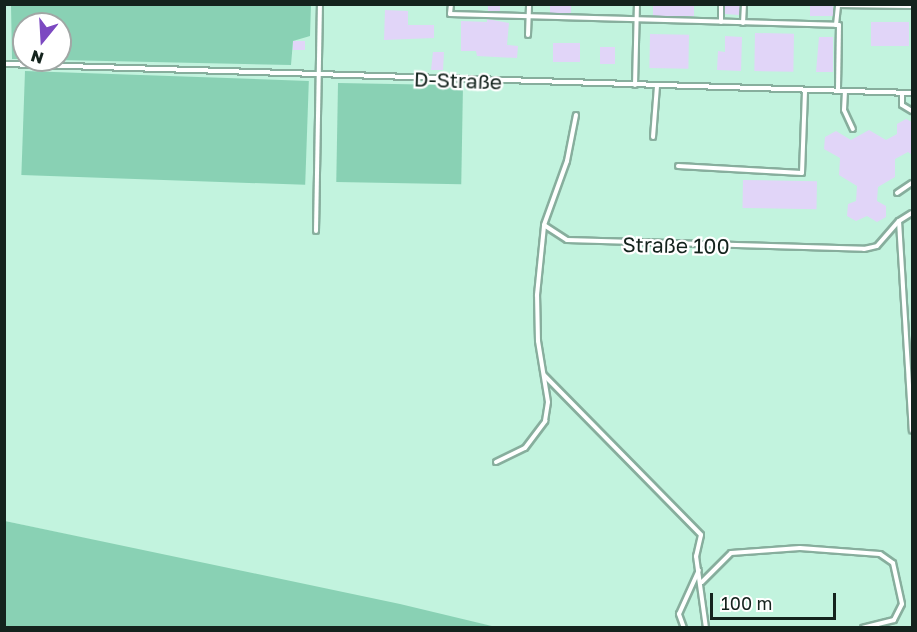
<!DOCTYPE html>
<meta charset="utf-8">
<style>
body{margin:0}
#map{position:relative;width:917px;height:632px;overflow:hidden;background:#d5feec;font-family:"Golos Text",sans-serif}
div>[style]{position:absolute}
[style*='--x']{left:calc(var(--x)*1px);top:calc(var(--y)*1px);width:calc(var(--w)*1px);rotate:calc(var(--a)*1deg)}
.built>*{inset:0;background:#c2f3de}
.green>*{inset:0;background:#89d1b4;transform-origin:0 0}
.building>*{inset:0;background:#e1d5f8;transform-origin:0 0}
.roads{filter:drop-shadow(2px 0 #87ae9d) drop-shadow(-2px 0 #87ae9d) drop-shadow(0 2px #87ae9d) drop-shadow(0 -2px #87ae9d)}
.service>*{height:4px;margin:-2px;padding:0 2px;transform-origin:2px;border-radius:2px;background:#fff}
span{translate:-50% -50%;white-space:nowrap;text-align:center;line-height:1.15;-webkit-text-stroke:4.5px #fff;paint-order:stroke}
.street-label{font-size:21px;color:#14231d}
.frame{position:absolute;inset:0;border:6px solid #14231d;pointer-events:none}
.north{position:absolute;left:12px;top:12px;width:60px;height:60px;box-sizing:border-box;background:#fff;border:2px solid #a1a7a5;border-radius:50%;rotate:198deg;font-size:16px;font-weight:700;line-height:24px;text-align:center;color:#14231d}
.north::after{content:'';display:block;margin:auto;width:21px;height:27px;background:#7c49c1;clip-path:polygon(50% 0,100% 100%,50% 72%,0 100%)}
.scale{position:absolute;left:710px;top:593px;width:126px;height:27px;box-sizing:border-box;border:3px solid #14231d;border-top:0;padding-left:8px;font-size:18px;line-height:21px;white-space:nowrap;color:#14231d;-webkit-text-stroke:4px #fff;paint-order:stroke}
</style>
<div id="map">
<div class="built">
<i style="clip-path:polygon(evenodd,5px 5px,912px 5px,912px 627px,496px 627px,5px 521px,5px 5px,24px 24px,60px 24px,60px 60px,24px 60px,24px 24px)"></i>
</div>
<div class="green">
<i style="clip-path:polygon(11px 5px,311px 5px,310px 36px,293px 41px,291px 65px,60px 60px,60px 24px,24px 24px,24px 59px,12px 59px)"></i>
<i style="left:25px;top:71px;width:284px;height:104px;rotate:2deg"></i>
<i style="left:338px;top:83px;width:125px;height:99px;rotate:1deg"></i>
<i style="clip-path:polygon(5px 521px,400px 604px,496px 627px,5px 627px)"></i>
</div>
<div class="building">
<i style="left:488px;top:4px;width:12px;height:7px"></i>
<i style="left:550px;top:4px;width:21px;height:9px"></i>
<i style="left:653px;top:4px;width:41px;height:12px"></i>
<i style="clip-path:polygon(725px 4px,740px 4px,739px 15px,725px 14px)"></i>
<i style="left:810px;top:4px;width:23px;height:12px"></i>
<i style="clip-path:polygon(385px 10px,408px 11px,408px 25px,434px 25px,434px 38px,384px 40px)"></i>
<i style="clip-path:polygon(487px 19px,509px 23px,507px 45px,518px 46px,517px 58px,477px 56px,476px 51px,461px 51px,461px 21px,487px 22px)"></i>
<i style="left:871px;top:22px;width:38px;height:24px"></i>
<i style="left:755px;top:33px;width:39px;height:38px;rotate:1deg"></i>
<i style="left:650px;top:34px;width:39px;height:34px;rotate:1deg"></i>
<i style="clip-path:polygon(725px 36px,742px 37px,741px 71px,717px 70px,718px 51px,725px 52px)"></i>
<i style="clip-path:polygon(819px 37px,833px 37px,833px 72px,816px 72px)"></i>
<i style="left:293px;top:41px;width:12px;height:9px"></i>
<i style="left:553px;top:43px;width:27px;height:19px"></i>
<i style="left:600px;top:47px;width:15px;height:17px"></i>
<i style="clip-path:polygon(433px 52px,444px 52px,443px 70px,431px 70px)"></i>
<i style="clip-path:polygon(906px 119px,912px 122px,912px 155px,908px 152px,895px 159px,895px 177px,878px 187px,877px 201px,886px 206px,886px 217px,877px 222px,867px 216px,856px 221px,847px 216px,848px 204px,856px 201px,857px 186px,839px 175px,840px 158px,824px 149px,825px 137px,836px 131px,851px 140px,869px 130px,886px 140px,897px 134px,897px 124px)"></i>
<i style="left:743px;top:180px;width:74px;height:28px;rotate:1deg"></i>
</div>
<div class="roads">
<div class="service">
<i style="--x:451;--y:4;--w:10;--a:96"></i>
<i style="--x:450;--y:14;--w:386;--a:1.6"></i>
<i style="--x:836;--y:25;--w:20;--a:-84"></i>
<i style="--x:838;--y:5;--w:74;--a:0.8"></i>
<i style="--x:721;--y:22;--w:18;--a:-90"></i>
<i style="--x:743;--y:23;--w:19;--a:-87"></i>
<i style="--x:836;--y:25;--w:3;--a:0"></i>
<i style="--x:839;--y:25;--w:66;--a:90.9"></i>
<i style="--x:528;--y:35;--w:31;--a:-88"></i>
<i style="--x:4;--y:64;--w:908;--a:1.83"></i>
<i style="--x:635;--y:85;--w:81;--a:-88.6"></i>
<i style="--x:845;--y:91;--w:19;--a:93"></i>
<i style="--x:844;--y:110;--w:21;--a:65"></i>
<i style="--x:902;--y:93;--w:12;--a:90"></i>
<i style="--x:902;--y:105;--w:12;--a:31"></i>
<i style="--x:576;--y:115;--w:47;--a:101.1"></i>
<i style="--x:567;--y:161;--w:68;--a:109.8"></i>
<i style="--x:544;--y:225;--w:27;--a:33"></i>
<i style="--x:567;--y:240;--w:297;--a:1.7"></i>
<i style="--x:864;--y:249;--w:13;--a:-13"></i>
<i style="--x:877;--y:246;--w:33;--a:-49"></i>
<i style="--x:899;--y:221;--w:15;--a:-32"></i>
<i style="--x:653;--y:137;--w:51;--a:-85.5"></i>
<i style="--x:678;--y:166;--w:124;--a:3.2"></i>
<i style="--x:802;--y:173;--w:83;--a:-87.9"></i>
<i style="--x:897;--y:193;--w:18;--a:-34"></i>
<i style="--x:899;--y:221;--w:210;--a:86.5"></i>
<i style="--x:316;--y:231;--w:227;--a:-89"></i>
<i style="--x:544;--y:375;--w:224;--a:45.5"></i>
<i style="--x:701;--y:535;--w:22;--a:103"></i>
<i style="--x:696;--y:556;--w:73;--a:82.1"></i>
<i style="--x:496;--y:462;--w:32;--a:-26"></i>
<i style="--x:525;--y:448;--w:34;--a:-53"></i>
<i style="--x:545;--y:421;--w:19;--a:-81"></i>
<i style="--x:548;--y:402;--w:62;--a:-99.3"></i>
<i style="--x:538;--y:341;--w:46;--a:-91.2"></i>
<i style="--x:537;--y:295;--w:69;--a:-84.2"></i>
<i style="--x:702;--y:582;--w:41;--a:-45"></i>
<i style="--x:731;--y:553;--w:69;--a:-4.1"></i>
<i style="--x:800;--y:548;--w:80;--a:4.3"></i>
<i style="--x:880;--y:554;--w:16;--a:35"></i>
<i style="--x:893;--y:563;--w:42;--a:77.6"></i>
<i style="--x:902;--y:604;--w:18;--a:117"></i>
<i style="--x:894;--y:620;--w:32;--a:166"></i>
<i style="--x:684;--y:628;--w:15;--a:-110"></i>
<i style="--x:679;--y:614;--w:48;--a:-65.6"></i>
</div>
</div>
<div class="street-label">
<span style="left:458px;top:80px;rotate:2deg">D-Straße</span>
<span style="left:676px;top:245px;rotate:1deg">Straße 100</span>
</div>
<div class="frame"></div>
<div class="north">N</div>
<div class="scale">100 m</div>
</div>
